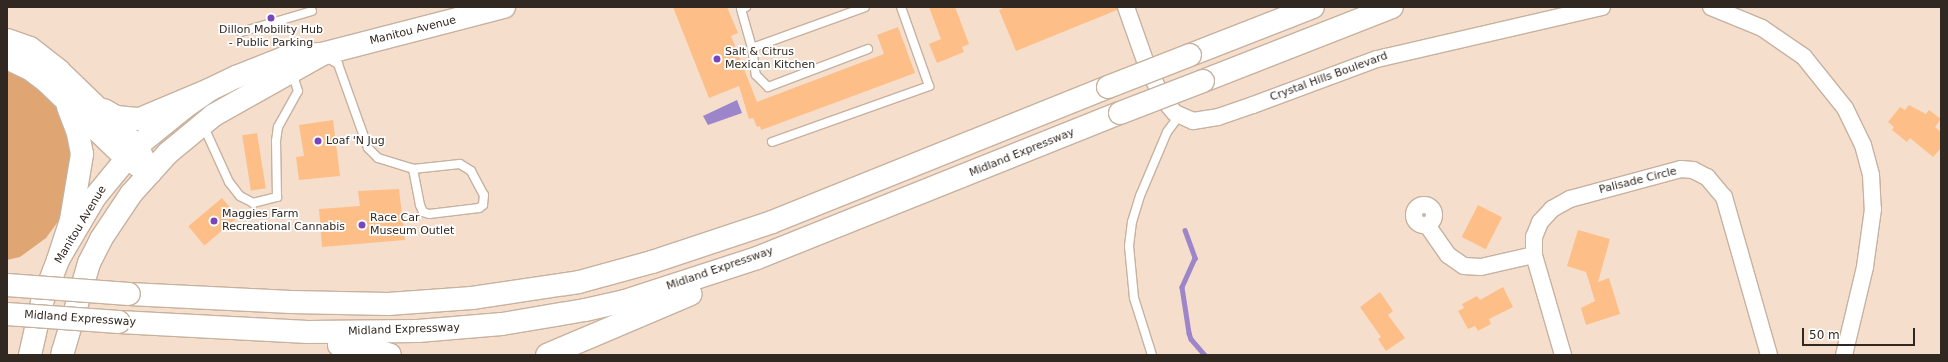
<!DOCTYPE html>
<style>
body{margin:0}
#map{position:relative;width:1948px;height:362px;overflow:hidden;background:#f5dfcc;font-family:"DejaVu Sans",sans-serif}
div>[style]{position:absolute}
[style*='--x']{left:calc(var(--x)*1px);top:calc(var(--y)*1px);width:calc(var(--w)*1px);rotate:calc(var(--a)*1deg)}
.green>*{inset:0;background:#dfa674}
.water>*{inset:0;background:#9d85c9}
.stream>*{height:4.5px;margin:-2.25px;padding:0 2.25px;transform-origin:2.25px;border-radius:2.25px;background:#9d85c9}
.building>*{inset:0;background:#fdbe87;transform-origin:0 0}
.roads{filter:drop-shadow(1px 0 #c7b19f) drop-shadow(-1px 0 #c7b19f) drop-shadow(0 1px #c7b19f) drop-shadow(0 -1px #c7b19f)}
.lane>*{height:8px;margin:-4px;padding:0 4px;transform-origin:4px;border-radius:4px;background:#fff}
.street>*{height:16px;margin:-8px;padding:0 8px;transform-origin:8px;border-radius:8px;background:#fff}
.street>.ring{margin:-8px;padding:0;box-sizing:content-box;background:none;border:16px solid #fff;border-radius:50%}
.secondary>*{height:22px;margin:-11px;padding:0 11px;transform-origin:11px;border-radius:11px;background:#fff}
.highway>*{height:22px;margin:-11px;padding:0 11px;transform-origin:11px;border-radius:11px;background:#fff}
.bridges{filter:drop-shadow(1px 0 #c7b19f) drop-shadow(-1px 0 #c7b19f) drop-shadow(0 1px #c7b19f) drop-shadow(0 -1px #c7b19f)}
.highway-bridge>*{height:22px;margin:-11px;padding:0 11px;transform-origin:11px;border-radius:11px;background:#fff}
.dots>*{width:11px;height:11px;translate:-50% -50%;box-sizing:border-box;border:2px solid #fff;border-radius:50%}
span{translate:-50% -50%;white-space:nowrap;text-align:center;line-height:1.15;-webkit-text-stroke:3.5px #fff;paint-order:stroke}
.poi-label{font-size:11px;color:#312821}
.left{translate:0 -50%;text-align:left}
.street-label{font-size:11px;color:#312821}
.frame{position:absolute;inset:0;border:8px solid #312821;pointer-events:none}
.scale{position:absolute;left:1802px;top:328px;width:113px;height:18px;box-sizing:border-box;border:2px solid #312821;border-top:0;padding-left:5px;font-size:12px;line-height:14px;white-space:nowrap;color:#312821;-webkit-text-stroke:3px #fff;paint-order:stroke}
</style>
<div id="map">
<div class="green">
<i style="clip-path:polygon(7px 70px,19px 74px,46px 93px,65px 119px,75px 149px,65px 212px,46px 238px,20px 257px,7px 260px)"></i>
</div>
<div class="water">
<i style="clip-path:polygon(737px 100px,742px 113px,708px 125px,703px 116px)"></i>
</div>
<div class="stream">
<i style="--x:1185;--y:230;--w:30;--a:70"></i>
<i style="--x:1195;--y:258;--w:32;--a:114"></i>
<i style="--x:1182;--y:287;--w:47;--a:81.3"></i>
<i style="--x:1189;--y:333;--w:6;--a:72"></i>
<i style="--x:1191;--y:339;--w:21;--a:49"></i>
</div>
<div class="building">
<i style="clip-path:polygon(673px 7px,727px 7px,738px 33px,731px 36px,757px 102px,884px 54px,877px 35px,898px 27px,915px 73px,761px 130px,760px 126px,757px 127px,753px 118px,749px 119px,739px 86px,709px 98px)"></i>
<i style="clip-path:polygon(929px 7px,955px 7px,969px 44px,962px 47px,964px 52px,937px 63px,929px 44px,941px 39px)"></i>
<i style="clip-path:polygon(1006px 7px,1117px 7px,1117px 10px,1016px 51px,999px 10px)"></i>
<i style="clip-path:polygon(1909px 105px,1926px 114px,1929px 110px,1941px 119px,1935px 127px,1941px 132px,1941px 148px,1933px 157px,1910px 138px,1907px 142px,1892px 130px,1894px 127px,1888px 122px,1900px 107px,1905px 110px)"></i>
<i style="clip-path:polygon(333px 120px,340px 176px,299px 180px,296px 157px,304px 156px,299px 125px)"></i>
<i style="left:257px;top:133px;width:56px;height:15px;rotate:81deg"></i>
<i style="clip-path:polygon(399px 189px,405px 240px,322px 247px,319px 209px,360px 206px,358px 191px)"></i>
<i style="left:222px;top:198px;width:25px;height:44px;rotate:50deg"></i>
<i style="left:1478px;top:205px;width:27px;height:36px;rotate:27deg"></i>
<i style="clip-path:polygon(1578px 230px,1610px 239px,1598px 282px,1609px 278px,1620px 314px,1586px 325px,1581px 308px,1595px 301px,1586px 272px,1567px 266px)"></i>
<i style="clip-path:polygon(1503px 287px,1513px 307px,1489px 319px,1491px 324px,1478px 331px,1475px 326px,1468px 329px,1458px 311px,1464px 308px,1462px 304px,1477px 296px,1480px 300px)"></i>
<i style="clip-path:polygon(1380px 292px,1393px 311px,1388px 315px,1405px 338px,1386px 351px,1378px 339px,1381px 337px,1360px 307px)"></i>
</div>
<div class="roads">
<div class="lane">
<i style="--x:746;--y:7;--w:5;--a:158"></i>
<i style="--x:741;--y:9;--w:41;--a:74.2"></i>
<i style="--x:752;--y:48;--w:27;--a:82"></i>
<i style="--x:756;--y:75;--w:17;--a:45"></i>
<i style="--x:768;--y:87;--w:107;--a:-20.8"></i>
<i style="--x:241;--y:32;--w:74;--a:-16.5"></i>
<i style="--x:752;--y:48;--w:120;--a:-19.9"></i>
<i style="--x:326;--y:57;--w:14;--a:30"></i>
<i style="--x:338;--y:64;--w:89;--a:70.3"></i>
<i style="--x:368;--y:148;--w:14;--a:45"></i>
<i style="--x:378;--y:158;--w:37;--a:17"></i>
<i style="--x:413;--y:169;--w:47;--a:-6.1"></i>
<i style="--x:460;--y:164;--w:13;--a:32"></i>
<i style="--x:471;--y:171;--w:27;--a:62"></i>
<i style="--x:484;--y:195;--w:10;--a:96"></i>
<i style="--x:483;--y:205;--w:5;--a:143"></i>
<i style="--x:479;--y:208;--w:50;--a:173.2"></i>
<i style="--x:429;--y:214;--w:6;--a:-162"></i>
<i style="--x:423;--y:212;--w:8;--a:-113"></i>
<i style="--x:420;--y:205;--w:37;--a:-101"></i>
<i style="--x:203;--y:125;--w:63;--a:65.5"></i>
<i style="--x:229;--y:182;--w:18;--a:52"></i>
<i style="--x:240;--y:196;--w:15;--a:28"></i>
<i style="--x:253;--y:203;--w:25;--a:-14"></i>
<i style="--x:277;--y:197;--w:56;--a:-91"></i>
<i style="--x:276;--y:141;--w:14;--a:-82"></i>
<i style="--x:278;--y:127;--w:41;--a:-60.9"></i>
<i style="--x:298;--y:91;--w:19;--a:-108"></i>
<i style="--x:772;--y:142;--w:167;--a:-19.6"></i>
<i style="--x:929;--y:86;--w:84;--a:-109.5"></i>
<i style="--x:1152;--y:355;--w:60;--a:-107.5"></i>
<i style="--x:1134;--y:298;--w:52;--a:-95.5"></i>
<i style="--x:1129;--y:246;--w:24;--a:-83"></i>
<i style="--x:1132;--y:222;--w:27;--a:-73"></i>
<i style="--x:1140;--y:196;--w:69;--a:-67.1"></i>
<i style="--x:1167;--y:132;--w:20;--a:-53"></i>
</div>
<div class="street">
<i style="--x:1126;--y:7;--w:66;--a:70.5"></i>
<i style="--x:1148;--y:69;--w:35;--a:63"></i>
<i style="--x:1164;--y:100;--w:17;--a:50"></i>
<i style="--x:1175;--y:113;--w:20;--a:24"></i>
<i style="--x:1193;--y:121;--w:25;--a:-9"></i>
<i style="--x:1218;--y:117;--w:37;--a:-19"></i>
<i style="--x:1253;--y:105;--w:132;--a:-20.4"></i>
<i style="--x:1377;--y:59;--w:231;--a:-13"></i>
<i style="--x:1711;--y:7;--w:55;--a:22.4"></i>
<i style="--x:1762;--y:28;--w:51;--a:34.6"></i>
<i style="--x:1804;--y:57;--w:65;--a:51.2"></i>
<i style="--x:1845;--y:108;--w:41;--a:64.1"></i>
<i style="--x:1863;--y:145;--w:31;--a:75"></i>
<i style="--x:1871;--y:175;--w:34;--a:87"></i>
<i style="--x:1873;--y:209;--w:59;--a:97.9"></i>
<i style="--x:1865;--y:267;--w:90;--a:103.4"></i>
<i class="ring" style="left:1414px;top:205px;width:4px;height:4px"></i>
<i style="--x:1427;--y:225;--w:37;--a:55"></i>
<i style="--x:1448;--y:255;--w:19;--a:35"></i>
<i style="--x:1464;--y:266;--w:17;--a:3"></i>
<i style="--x:1481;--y:267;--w:54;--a:-12.8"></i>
<i style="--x:1563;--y:355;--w:104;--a:-106.2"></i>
<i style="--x:1534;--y:255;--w:18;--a:-90"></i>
<i style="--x:1534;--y:237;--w:16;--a:-68"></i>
<i style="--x:1540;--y:222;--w:18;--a:-47"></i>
<i style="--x:1552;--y:209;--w:21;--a:-29"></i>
<i style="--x:1570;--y:199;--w:115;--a:-15.1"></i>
<i style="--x:1681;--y:169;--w:12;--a:5"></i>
<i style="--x:1693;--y:170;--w:16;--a:27"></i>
<i style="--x:1707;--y:177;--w:26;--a:50"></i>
<i style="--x:1724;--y:197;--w:164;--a:74.1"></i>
</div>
<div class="secondary">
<i style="--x:30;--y:355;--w:54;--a:-77.2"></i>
<i style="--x:42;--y:302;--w:45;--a:-69.1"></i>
<i style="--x:58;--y:260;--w:73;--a:-59.6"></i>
<i style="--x:95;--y:197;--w:66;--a:-50.5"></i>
<i style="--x:137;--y:146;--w:62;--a:-39.1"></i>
<i style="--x:185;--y:107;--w:29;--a:-35"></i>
<i style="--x:209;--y:90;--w:30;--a:-26"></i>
<i style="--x:236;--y:77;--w:59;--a:-21.8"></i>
<i style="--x:291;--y:55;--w:31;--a:-2"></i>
<i style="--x:322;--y:54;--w:188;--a:-14.5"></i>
<i style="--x:62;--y:355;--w:96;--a:-73.6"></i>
<i style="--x:89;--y:263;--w:27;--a:-63"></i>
<i style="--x:101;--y:239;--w:54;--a:-56.3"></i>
<i style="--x:131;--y:194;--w:55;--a:-47.9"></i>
<i style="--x:168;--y:153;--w:60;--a:-39.6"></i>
<i style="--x:214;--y:115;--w:123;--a:-29.3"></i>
</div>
<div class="highway">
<i style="--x:7;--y:40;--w:24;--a:19"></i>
<i style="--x:30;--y:48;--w:37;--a:38"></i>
<i style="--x:59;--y:71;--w:108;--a:43.9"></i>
<i style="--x:137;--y:146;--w:30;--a:64"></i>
<i style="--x:1190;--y:55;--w:132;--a:-21.3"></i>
<i style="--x:7;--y:58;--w:25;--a:26"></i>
<i style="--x:30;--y:69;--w:21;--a:37"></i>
<i style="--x:47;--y:82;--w:110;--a:43.9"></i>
<i style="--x:126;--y:158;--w:28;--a:32"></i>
<i style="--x:1203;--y:81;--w:203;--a:-21.4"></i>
<i style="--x:104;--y:110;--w:14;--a:30"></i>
<i style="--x:116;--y:117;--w:24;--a:5"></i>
<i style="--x:140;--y:119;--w:75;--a:-22.8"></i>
<i style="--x:58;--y:260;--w:42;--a:-72"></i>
<i style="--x:71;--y:220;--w:67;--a:-80.5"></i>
<i style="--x:82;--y:154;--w:21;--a:-101"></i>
<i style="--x:78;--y:133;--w:28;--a:-111"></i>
<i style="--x:129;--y:294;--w:162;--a:2.8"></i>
<i style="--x:291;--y:302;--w:97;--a:1.2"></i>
<i style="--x:388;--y:304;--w:84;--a:-4.1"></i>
<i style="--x:472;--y:298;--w:108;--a:-8.5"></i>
<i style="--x:579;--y:282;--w:76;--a:-15.3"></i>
<i style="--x:652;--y:262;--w:126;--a:-18.4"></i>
<i style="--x:772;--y:222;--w:362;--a:-21.9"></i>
<i style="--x:119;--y:322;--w:189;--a:3"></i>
<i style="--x:308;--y:332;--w:110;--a:-0.5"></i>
<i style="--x:418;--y:331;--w:84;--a:-4.8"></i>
<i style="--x:502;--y:324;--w:84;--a:-9.6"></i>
<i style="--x:585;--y:310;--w:41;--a:-12.7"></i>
<i style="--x:625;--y:301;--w:139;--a:-18"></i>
<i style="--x:757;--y:258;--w:391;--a:-21.8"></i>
<i style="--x:339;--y:345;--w:27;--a:4"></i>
<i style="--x:366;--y:347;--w:25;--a:18"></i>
<i style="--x:63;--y:351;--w:4;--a:90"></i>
<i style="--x:547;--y:355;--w:156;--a:-23"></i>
</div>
</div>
<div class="bridges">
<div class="highway-bridge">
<i style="--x:1108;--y:87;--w:88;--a:-21.3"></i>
<i style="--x:1120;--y:113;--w:89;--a:-21.1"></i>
<i style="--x:7;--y:285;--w:122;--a:4.2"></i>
<i style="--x:7;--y:314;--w:112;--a:4.1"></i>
</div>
</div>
<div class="dots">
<i style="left:271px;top:18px;background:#7845bc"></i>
<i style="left:717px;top:59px;background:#7845bc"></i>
<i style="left:318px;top:141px;background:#7845bc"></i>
<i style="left:214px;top:221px;background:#7845bc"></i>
<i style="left:362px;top:225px;background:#7845bc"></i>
</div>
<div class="poi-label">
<span style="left:271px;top:37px">Dillon Mobility Hub<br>- Public Parking</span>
<span class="left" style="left:725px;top:59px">Salt &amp; Citrus<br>Mexican Kitchen</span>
<span class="left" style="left:326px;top:141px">Loaf 'N Jug</span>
<span class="left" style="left:222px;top:221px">Maggies Farm<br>Recreational Cannabis</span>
<span class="left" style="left:370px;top:225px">Race Car<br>Museum Outlet</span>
</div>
<div class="street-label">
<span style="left:413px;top:31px;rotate:-14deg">Manitou Avenue</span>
<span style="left:1329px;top:77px;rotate:-20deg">Crystal Hills Boulevard</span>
<span style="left:1022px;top:153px;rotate:-22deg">Midland Expressway</span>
<span style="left:1638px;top:181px;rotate:-14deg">Palisade Circle</span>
<span style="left:81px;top:225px;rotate:-59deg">Manitou Avenue</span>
<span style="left:720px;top:269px;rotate:-19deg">Midland Expressway</span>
<span style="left:80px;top:319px;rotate:4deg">Midland Expressway</span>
<span style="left:404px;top:330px;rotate:-2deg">Midland Expressway</span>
</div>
<div class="frame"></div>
<div class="scale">50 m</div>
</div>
